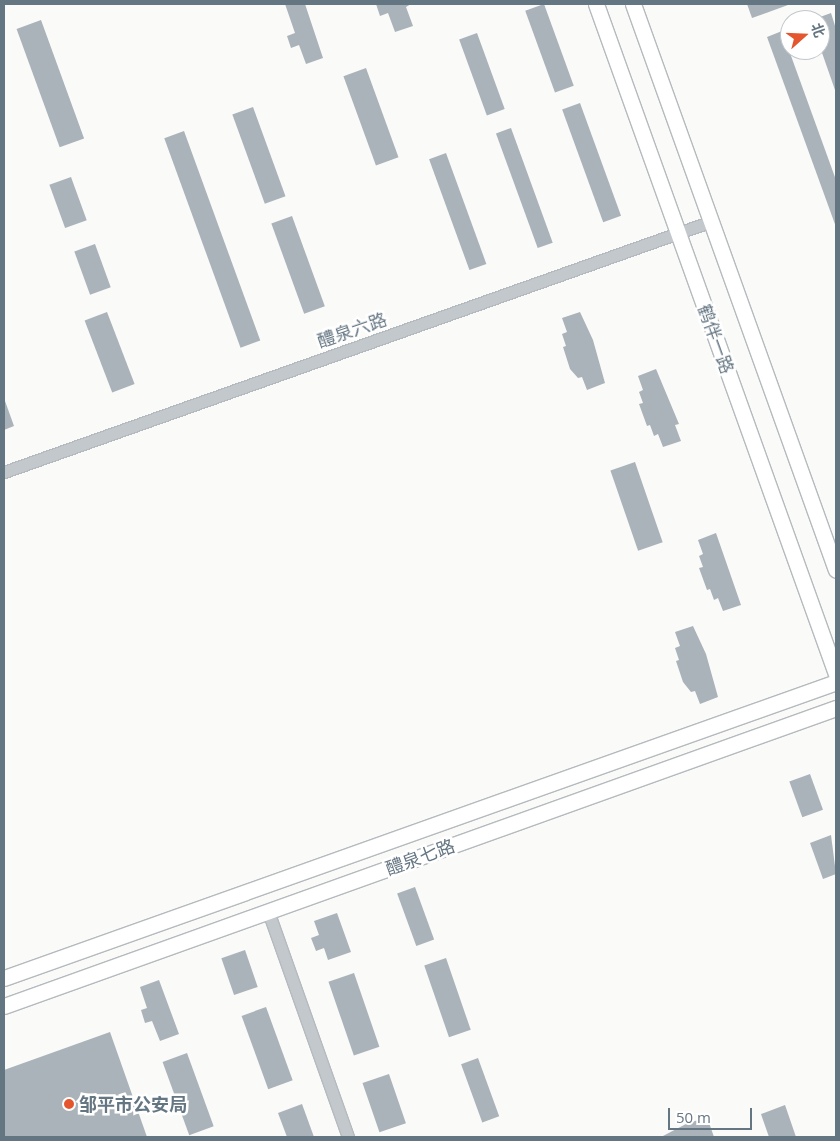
<!DOCTYPE html>
<meta charset="utf-8">
<style>
body{margin:0}
#map{position:relative;width:840px;height:1141px;overflow:hidden;background:#fafaf8;font-family:"Open Sans","Noto Sans SC",sans-serif}
div>[style]{position:absolute}
[style*='--x']{left:calc(var(--x)*1px);top:calc(var(--y)*1px);width:calc(var(--w)*1px);rotate:calc(var(--a)*1deg)}
.building>*{inset:0;background:#aab3b9;transform-origin:0 0}
.roads{filter:drop-shadow(1px 0 #b5babe) drop-shadow(-1px 0 #b5babe) drop-shadow(0 1px #b5babe) drop-shadow(0 -1px #b5babe)}
.minor>*{height:11px;margin:-5.5px;padding:0 5.5px;transform-origin:5.5px;border-radius:5.5px;background:#c3c8cc}
.major>*{height:15px;margin:-7.5px;padding:0 7.5px;transform-origin:7.5px;border-radius:7.5px;background:#fff}
.dots>*{width:14px;height:14px;translate:-50% -50%;box-sizing:border-box;border:2px solid #fff;border-radius:50%}
span{translate:-50% -50%;white-space:nowrap;text-align:center;line-height:1.15;-webkit-text-stroke:5px #fff;paint-order:stroke}
.street-label{font-size:18px;color:#657683}
.poi-label{font-size:18px;color:#657683;font-weight:700}
.left{translate:0 -50%;text-align:left}
.frame{position:absolute;inset:0;border:5px solid #657683;pointer-events:none}
.north{position:absolute;left:780px;top:10px;width:50px;height:50px;box-sizing:border-box;background:#fff;border:1px solid #c1c8cd;border-radius:50%;rotate:70deg;font-size:14px;font-weight:700;line-height:20px;text-align:center;color:#657683}
.north::after{content:'';display:block;margin:auto;width:18px;height:22px;background:#e4572e;clip-path:polygon(50% 0,100% 100%,50% 72%,0 100%)}
.scale{position:absolute;left:668px;top:1108px;width:84px;height:22px;box-sizing:border-box;border:2px solid #657683;border-top:0;padding-left:6px;font-size:15px;line-height:18px;white-space:nowrap;color:#657683;-webkit-text-stroke:4px #fff;paint-order:stroke}
</style>
<div id="map">
<div class="building">
<i style="clip-path:polygon(285px 4px,305px 4px,323px 58px,306px 64px,299px 45px,291px 48px,287px 36px,295px 33px)"></i>
<i style="clip-path:polygon(376px 4px,411px 4px,406px 7px,413px 26px,395px 32px,388px 13px,380px 16px)"></i>
<i style="left:544px;top:4px;width:87px;height:20px;rotate:70deg"></i>
<i style="clip-path:polygon(747px 4px,788px 4px,788px 5px,752px 18px)"></i>
<i style="clip-path:polygon(831px 13px,836px 29px,835px 90px,820px 47px,820px 17px)"></i>
<i style="left:41px;top:20px;width:126px;height:26px;rotate:70deg"></i>
<i style="clip-path:polygon(782px 31px,836px 180px,836px 227px,767px 37px)"></i>
<i style="left:477px;top:33px;width:81px;height:19px;rotate:70deg"></i>
<i style="left:366px;top:68px;width:95px;height:24px;rotate:70deg"></i>
<i style="left:580px;top:103px;width:120px;height:19px;rotate:70deg"></i>
<i style="left:253px;top:107px;width:95px;height:22px;rotate:70deg"></i>
<i style="left:511px;top:128px;width:122px;height:16px;rotate:70deg"></i>
<i style="left:184px;top:131px;width:223px;height:21px;rotate:70deg"></i>
<i style="left:446px;top:153px;width:118px;height:18px;rotate:70deg"></i>
<i style="left:71px;top:177px;width:46px;height:23px;rotate:70deg"></i>
<i style="left:292px;top:216px;width:96px;height:22px;rotate:70deg"></i>
<i style="left:95px;top:244px;width:46px;height:22px;rotate:70deg"></i>
<i style="left:107px;top:312px;width:77px;height:24px;rotate:69deg"></i>
<i style="clip-path:polygon(580px 312px,593px 340px,605px 383px,587px 390px,582px 377px,578px 378px,570px 369px,563px 347px,566px 346px,562px 334px,567px 332px,562px 318px)"></i>
<i style="clip-path:polygon(656px 369px,679px 424px,675px 425px,681px 441px,663px 447px,658px 434px,654px 436px,650px 425px,647px 426px,639px 404px,643px 403px,639px 392px,643px 390px,638px 376px)"></i>
<i style="clip-path:polygon(5px 401px,14px 426px,4px 430px,4px 402px)"></i>
<i style="left:635px;top:462px;width:85px;height:26px;rotate:71deg"></i>
<i style="clip-path:polygon(716px 533px,741px 605px,723px 611px,718px 598px,714px 600px,710px 589px,707px 590px,699px 568px,703px 567px,699px 556px,703px 554px,698px 540px)"></i>
<i style="clip-path:polygon(693px 626px,706px 654px,718px 697px,700px 704px,695px 691px,691px 692px,683px 682px,676px 661px,679px 660px,675px 648px,680px 646px,675px 632px)"></i>
<i style="left:810px;top:774px;width:38px;height:22px;rotate:70deg"></i>
<i style="clip-path:polygon(831px 835px,836px 874px,823px 879px,810px 843px)"></i>
<i style="left:415px;top:887px;width:56px;height:19px;rotate:70deg"></i>
<i style="clip-path:polygon(337px 913px,351px 952px,328px 960px,324px 948px,316px 951px,311px 938px,319px 935px,314px 921px)"></i>
<i style="left:245px;top:950px;width:39px;height:25px;rotate:71deg"></i>
<i style="left:446px;top:958px;width:76px;height:23px;rotate:71deg"></i>
<i style="left:354px;top:973px;width:78px;height:27px;rotate:71deg"></i>
<i style="clip-path:polygon(159px 980px,179px 1034px,160px 1041px,152px 1021px,145px 1023px,141px 1010px,147px 1008px,140px 987px)"></i>
<i style="left:266px;top:1007px;width:78px;height:26px;rotate:70deg"></i>
<i style="clip-path:polygon(110px 1032px,147px 1137px,4px 1137px,4px 1070px)"></i>
<i style="left:187px;top:1053px;width:78px;height:26px;rotate:70deg"></i>
<i style="left:478px;top:1058px;width:62px;height:18px;rotate:70deg"></i>
<i style="left:389px;top:1074px;width:52px;height:28px;rotate:71deg"></i>
<i style="clip-path:polygon(302px 1104px,314px 1137px,287px 1137px,278px 1113px)"></i>
<i style="clip-path:polygon(785px 1105px,796px 1137px,769px 1137px,761px 1114px)"></i>
<i style="clip-path:polygon(707px 1117px,714px 1137px,661px 1137px,686px 1124px)"></i>
</div>
<div class="roads">
<div class="minor">
<i style="--x:4;--y:472;--w:751;--a:-19.52"></i>
<i style="--x:268;--y:911;--w:240;--a:70.5"></i>
</div>
<div class="major">
<i style="--x:596;--y:4;--w:712;--a:70.29"></i>
<i style="--x:633;--y:4;--w:601;--a:70.27"></i>
<i style="--x:4;--y:978;--w:883;--a:-19.58"></i>
<i style="--x:4;--y:1006;--w:884;--a:-19.71"></i>
</div>
</div>
<div class="dots">
<i style="left:69px;top:1104px;background:#e4572e"></i>
</div>
<div class="street-label">
<span style="left:352px;top:330px;rotate:-19deg">醴泉六路</span>
<span style="left:716px;top:339px;rotate:70deg">鹤伴一路</span>
<span style="left:420px;top:857px;rotate:-20deg">醴泉七路</span>
</div>
<div class="poi-label">
<span class="left" style="left:79px;top:1104px">邹平市公安局</span>
</div>
<div class="frame"></div>
<div class="north">北</div>
<div class="scale">50 m</div>
</div>
